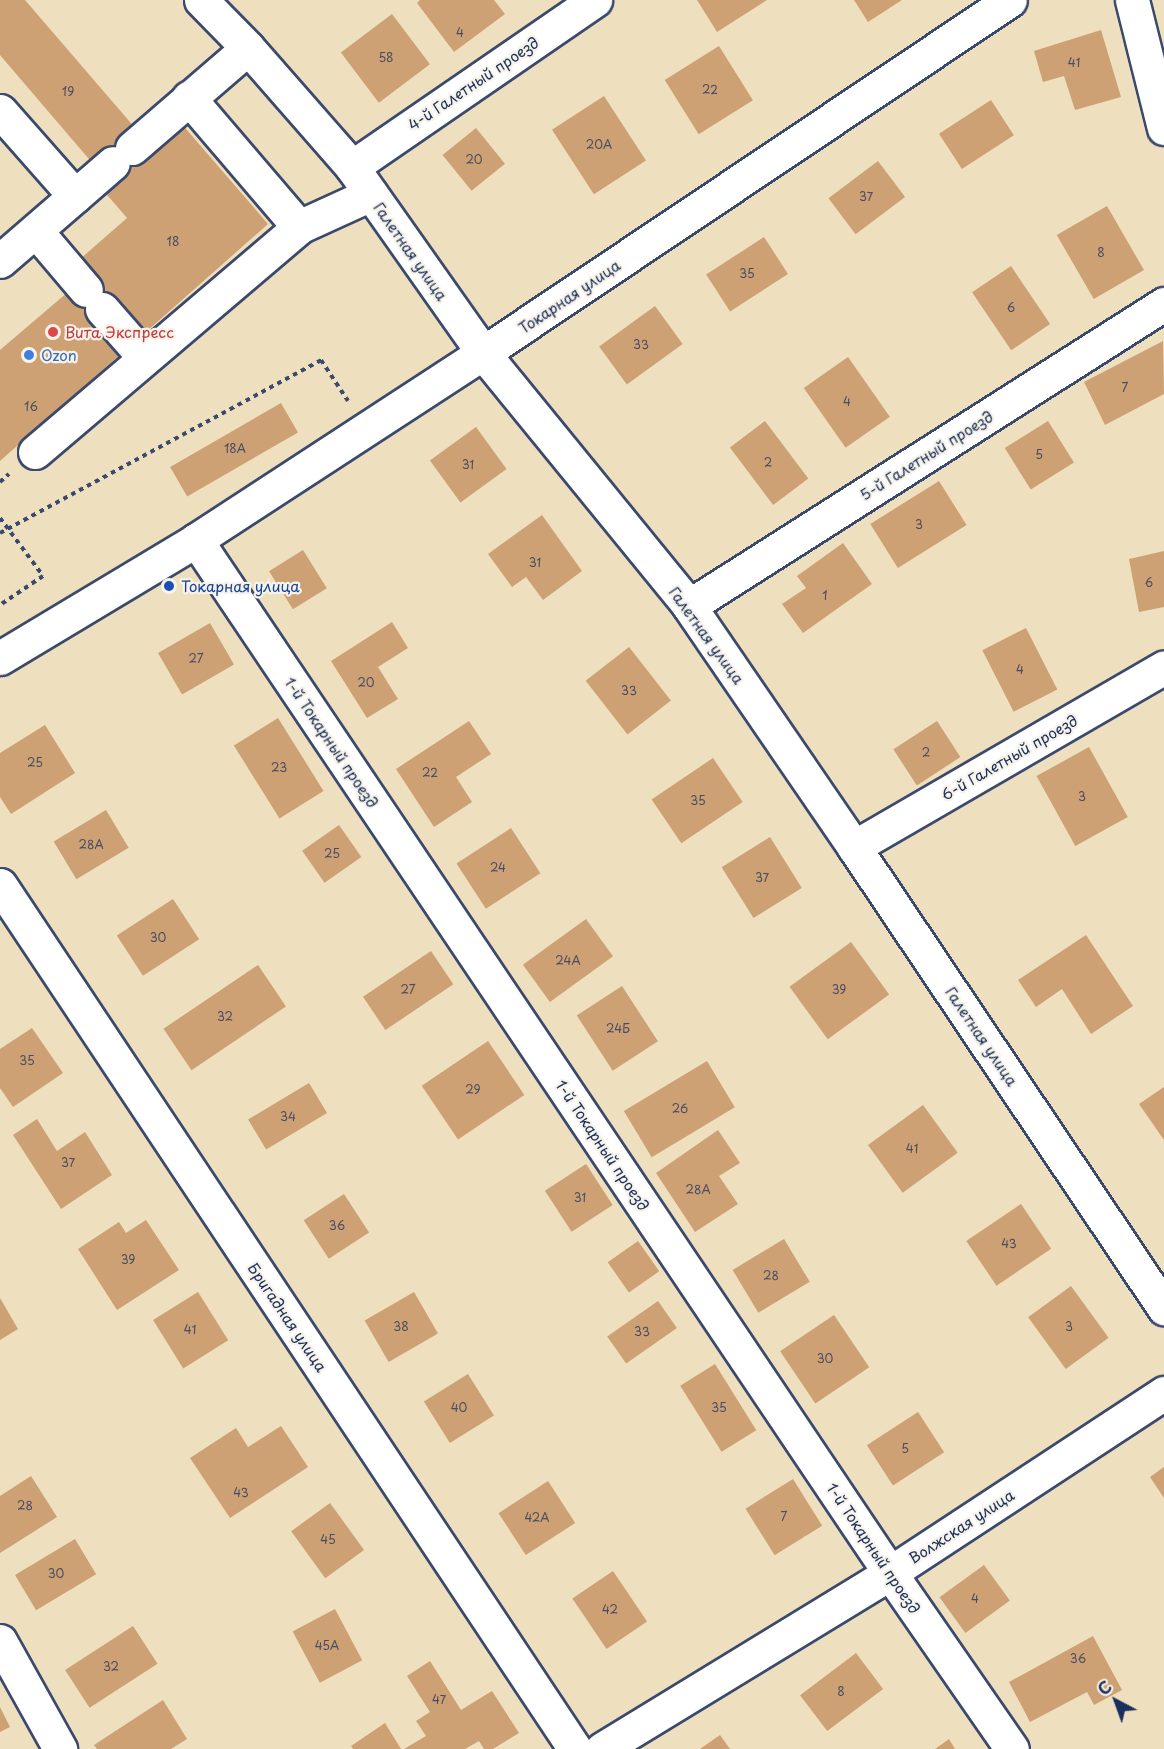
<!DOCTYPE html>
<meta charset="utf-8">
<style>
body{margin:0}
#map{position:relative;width:1164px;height:1749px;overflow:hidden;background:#eedfbe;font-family:"Playpen Sans",sans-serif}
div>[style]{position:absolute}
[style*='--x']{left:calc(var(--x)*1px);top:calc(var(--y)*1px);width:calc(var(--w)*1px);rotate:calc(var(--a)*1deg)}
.building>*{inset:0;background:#cda173;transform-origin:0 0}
.path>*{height:4px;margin-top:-2px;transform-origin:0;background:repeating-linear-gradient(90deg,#3b496c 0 4.5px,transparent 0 9px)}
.roads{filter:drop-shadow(2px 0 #3b496c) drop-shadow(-2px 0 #3b496c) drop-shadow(0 2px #3b496c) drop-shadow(0 -2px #3b496c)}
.minor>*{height:33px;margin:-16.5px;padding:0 16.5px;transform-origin:16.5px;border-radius:16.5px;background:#fff}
.dots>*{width:16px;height:16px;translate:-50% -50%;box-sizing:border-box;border:3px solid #f7f3e8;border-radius:50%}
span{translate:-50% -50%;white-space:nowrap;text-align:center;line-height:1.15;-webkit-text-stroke:4.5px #f7f3e8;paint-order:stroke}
.number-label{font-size:12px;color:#484c63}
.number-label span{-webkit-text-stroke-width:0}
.street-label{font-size:15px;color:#1b2f5e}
.health-label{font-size:15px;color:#be3a42}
.left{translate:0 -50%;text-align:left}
.shop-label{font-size:15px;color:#366cbe}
.transit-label{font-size:15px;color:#164399}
.north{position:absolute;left:1086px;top:1671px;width:60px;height:60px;-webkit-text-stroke:4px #f7f3e8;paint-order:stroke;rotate:319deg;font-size:16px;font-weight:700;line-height:24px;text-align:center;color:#1b2f5e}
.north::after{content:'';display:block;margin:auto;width:21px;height:27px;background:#1b2f5e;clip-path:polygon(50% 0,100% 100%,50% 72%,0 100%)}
</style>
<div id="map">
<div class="building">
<i style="clip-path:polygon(0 0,25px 0,136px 129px,180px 122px,268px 224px,0 461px,0 350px,68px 292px,79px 260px,127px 218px,102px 189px,94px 165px,0 55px)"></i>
<i style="clip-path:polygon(420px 0,494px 0,505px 14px,454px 52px,417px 3px)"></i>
<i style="clip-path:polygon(697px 0,767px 0,717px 32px)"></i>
<i style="clip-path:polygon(854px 0,902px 0,868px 22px)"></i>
<i style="left:392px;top:14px;width:63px;height:64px;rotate:53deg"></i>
<i style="clip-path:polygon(1101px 30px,1121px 97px,1075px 110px,1064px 76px,1043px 82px,1034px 51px)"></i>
<i style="left:719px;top:46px;width:64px;height:64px;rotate:58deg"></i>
<i style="left:604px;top:96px;width:77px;height:62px;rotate:57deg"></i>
<i style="left:991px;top:100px;width:42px;height:62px;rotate:57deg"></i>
<i style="left:476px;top:128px;width:46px;height:43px;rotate:51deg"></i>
<i style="left:878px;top:161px;width:45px;height:62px;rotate:53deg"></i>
<i style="left:1107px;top:206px;width:74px;height:58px;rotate:60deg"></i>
<i style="left:764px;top:237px;width:44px;height:69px;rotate:57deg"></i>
<i style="left:1011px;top:266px;width:70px;height:47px;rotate:56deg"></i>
<i style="left:655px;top:306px;width:47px;height:69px;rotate:54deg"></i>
<i style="clip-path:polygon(1163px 341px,1164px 394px,1105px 425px,1084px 382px)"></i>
<i style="left:848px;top:357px;width:73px;height:54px;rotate:55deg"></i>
<i style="left:281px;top:403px;width:34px;height:128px;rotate:60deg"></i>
<i style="left:765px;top:421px;width:72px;height:44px;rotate:53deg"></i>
<i style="left:1048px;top:421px;width:49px;height:51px;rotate:58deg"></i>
<i style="left:476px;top:427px;width:52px;height:57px;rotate:54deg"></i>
<i style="left:939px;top:481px;width:52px;height:81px;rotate:58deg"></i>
<i style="clip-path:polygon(542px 515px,582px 571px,543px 600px,526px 577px,512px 587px,488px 554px)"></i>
<i style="clip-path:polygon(843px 543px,872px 584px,803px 633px,782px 604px,806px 588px,797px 576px)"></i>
<i style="left:303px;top:550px;width:45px;height:40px;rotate:58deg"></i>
<i style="clip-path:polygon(1164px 551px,1164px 607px,1139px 612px,1129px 559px)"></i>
<i style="clip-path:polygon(392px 622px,408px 648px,378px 667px,398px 699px,367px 718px,331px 661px)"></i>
<i style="left:210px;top:623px;width:48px;height:60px;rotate:60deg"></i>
<i style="left:1026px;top:628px;width:69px;height:49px;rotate:63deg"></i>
<i style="left:629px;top:647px;width:68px;height:55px;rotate:52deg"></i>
<i style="left:278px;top:718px;width:86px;height:52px;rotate:58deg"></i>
<i style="clip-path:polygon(469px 721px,491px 754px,456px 777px,472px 802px,434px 827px,396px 769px)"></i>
<i style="left:937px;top:721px;width:43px;height:52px;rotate:57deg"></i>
<i style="clip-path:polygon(45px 725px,75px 773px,11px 814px,0 797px,0 753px)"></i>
<i style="left:1089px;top:747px;width:80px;height:60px;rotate:61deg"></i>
<i style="left:713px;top:758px;width:53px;height:74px;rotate:56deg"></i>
<i style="left:106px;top:810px;width:44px;height:61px;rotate:59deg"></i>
<i style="left:339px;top:825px;width:39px;height:45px;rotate:55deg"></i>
<i style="left:511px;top:828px;width:54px;height:65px;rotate:57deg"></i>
<i style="left:770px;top:837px;width:60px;height:57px;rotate:58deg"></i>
<i style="left:173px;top:899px;width:48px;height:67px;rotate:57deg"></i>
<i style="left:586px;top:919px;width:46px;height:78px;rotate:54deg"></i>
<i style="clip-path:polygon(1086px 935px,1133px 1006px,1091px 1034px,1062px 989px,1036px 1007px,1018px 980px)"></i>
<i style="left:851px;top:942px;width:65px;height:76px;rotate:54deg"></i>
<i style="left:431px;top:951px;width:40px;height:82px;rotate:56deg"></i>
<i style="left:258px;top:965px;width:50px;height:114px;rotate:56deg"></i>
<i style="left:622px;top:986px;width:66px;height:54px;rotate:57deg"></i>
<i style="clip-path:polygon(32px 1028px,63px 1073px,13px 1107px,0 1088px,0 1049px)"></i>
<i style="left:488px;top:1041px;width:65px;height:80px;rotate:56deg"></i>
<i style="left:707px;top:1061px;width:54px;height:97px;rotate:59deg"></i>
<i style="left:309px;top:1083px;width:35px;height:71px;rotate:59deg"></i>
<i style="clip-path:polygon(1164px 1087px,1164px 1140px,1139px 1104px)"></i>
<i style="left:923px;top:1105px;width:59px;height:68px;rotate:54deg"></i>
<i style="clip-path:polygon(37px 1119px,57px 1151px,85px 1132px,112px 1175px,61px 1209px,13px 1135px)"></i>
<i style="clip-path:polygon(718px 1130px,740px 1163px,719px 1176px,738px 1204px,695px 1232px,656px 1173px)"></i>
<i style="left:586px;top:1164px;width:49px;height:49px;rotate:57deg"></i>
<i style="left:344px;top:1194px;width:46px;height:48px;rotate:57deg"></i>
<i style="left:1021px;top:1204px;width:54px;height:66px;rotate:56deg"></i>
<i style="clip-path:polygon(146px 1220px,179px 1270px,117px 1310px,78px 1249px,119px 1222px,126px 1233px)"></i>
<i style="left:784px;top:1239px;width:50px;height:60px;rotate:59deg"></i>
<i style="left:638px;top:1241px;width:37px;height:37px;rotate:55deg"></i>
<i style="left:1071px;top:1286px;width:64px;height:53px;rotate:54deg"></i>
<i style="left:198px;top:1292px;width:57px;height:53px;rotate:58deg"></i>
<i style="left:414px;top:1292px;width:48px;height:57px;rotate:60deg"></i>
<i style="clip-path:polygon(0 1298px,18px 1329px,0 1340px)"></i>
<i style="left:658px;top:1301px;width:33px;height:62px;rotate:55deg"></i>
<i style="left:834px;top:1315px;width:63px;height:65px;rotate:56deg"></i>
<i style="left:715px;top:1364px;width:78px;height:41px;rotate:58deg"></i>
<i style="left:468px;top:1374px;width:49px;height:52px;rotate:58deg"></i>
<i style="left:918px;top:1412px;width:48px;height:61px;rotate:57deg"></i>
<i style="clip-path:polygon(281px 1426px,308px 1467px,230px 1518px,190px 1458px,236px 1428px,248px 1447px)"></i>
<i style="clip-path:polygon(1164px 1467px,1164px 1498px,1150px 1477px)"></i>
<i style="clip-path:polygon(31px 1476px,57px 1517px,0 1553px,0 1496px)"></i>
<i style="left:793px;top:1479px;width:55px;height:56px;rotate:58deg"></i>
<i style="left:548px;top:1481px;width:50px;height:59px;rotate:57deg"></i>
<i style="left:330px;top:1503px;width:58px;height:48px;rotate:54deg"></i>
<i style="left:75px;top:1539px;width:41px;height:70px;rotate:59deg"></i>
<i style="left:984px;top:1565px;width:44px;height:55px;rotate:54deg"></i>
<i style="left:613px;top:1571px;width:61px;height:49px;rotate:56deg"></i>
<i style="left:335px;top:1609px;width:58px;height:48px;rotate:62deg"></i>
<i style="left:133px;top:1626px;width:45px;height:81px;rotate:57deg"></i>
<i style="clip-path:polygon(1093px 1636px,1122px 1690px,1094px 1705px,1087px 1692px,1030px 1722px,1009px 1682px)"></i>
<i style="left:856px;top:1653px;width:45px;height:70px;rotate:53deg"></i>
<i style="clip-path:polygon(430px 1661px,461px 1710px,492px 1691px,519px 1733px,493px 1749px,484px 1749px,479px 1741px,465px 1749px,404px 1749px,426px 1736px,416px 1721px,430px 1712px,407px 1676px)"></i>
<i style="clip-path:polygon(163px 1700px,187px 1739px,171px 1749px,97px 1749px,94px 1745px)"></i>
<i style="clip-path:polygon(0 1707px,10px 1727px,0 1732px)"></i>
<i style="clip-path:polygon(385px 1723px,401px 1749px,353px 1749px,351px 1746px)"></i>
<i style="clip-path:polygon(720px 1735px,730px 1749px,700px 1749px)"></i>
<i style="clip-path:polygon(949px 1739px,955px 1749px,935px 1749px)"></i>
</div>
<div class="path">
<i style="--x:0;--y:482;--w:12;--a:-42"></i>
<i style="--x:0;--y:518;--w:72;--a:53.4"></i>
<i style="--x:43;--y:576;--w:52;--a:146"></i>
<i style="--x:0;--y:533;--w:365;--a:-28.3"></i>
<i style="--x:321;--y:360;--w:49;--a:56.6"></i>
</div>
<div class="roads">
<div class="minor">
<i style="--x:201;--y:0;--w:67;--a:45.6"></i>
<i style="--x:248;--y:48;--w:158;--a:48.8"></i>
<i style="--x:352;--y:167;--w:228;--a:54.8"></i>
<i style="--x:483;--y:353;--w:326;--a:50.8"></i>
<i style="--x:689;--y:606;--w:292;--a:55.6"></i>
<i style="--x:854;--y:847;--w:556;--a:56.08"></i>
<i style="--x:1132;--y:0;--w:132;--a:76"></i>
<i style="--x:0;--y:111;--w:113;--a:48.6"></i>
<i style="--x:75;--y:196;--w:99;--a:139.1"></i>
<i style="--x:132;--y:148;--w:153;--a:-40.8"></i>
<i style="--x:352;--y:167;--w:295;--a:-34.5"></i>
<i style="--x:75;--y:196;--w:50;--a:-41"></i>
<i style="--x:299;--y:227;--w:79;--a:-24.6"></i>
<i style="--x:36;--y:231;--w:77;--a:49.7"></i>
<i style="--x:102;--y:309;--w:65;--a:48.7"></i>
<i style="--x:35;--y:452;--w:347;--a:-40.4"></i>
<i style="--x:299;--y:227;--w:170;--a:-130.5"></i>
<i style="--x:196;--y:540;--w:1244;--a:56.11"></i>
<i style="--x:890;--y:1573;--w:214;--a:55.3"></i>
<i style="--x:689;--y:606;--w:563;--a:-32.45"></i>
<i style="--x:0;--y:658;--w:229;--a:-31"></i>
<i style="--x:196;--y:540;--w:343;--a:-33.1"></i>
<i style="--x:483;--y:353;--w:634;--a:-33.82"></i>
<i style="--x:854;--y:847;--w:358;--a:-30.1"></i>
<i style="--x:0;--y:885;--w:1038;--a:56.36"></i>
<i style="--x:0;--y:1641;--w:124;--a:60.9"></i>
<i style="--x:602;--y:1749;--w:338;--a:-31.4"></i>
<i style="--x:890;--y:1573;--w:328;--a:-33.3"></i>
</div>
</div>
<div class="dots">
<i style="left:53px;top:332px;background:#e0444e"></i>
<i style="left:29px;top:355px;background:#3f7fe0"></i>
<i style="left:169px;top:586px;background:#1a4fb4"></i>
</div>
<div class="number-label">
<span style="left:460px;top:33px">4</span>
<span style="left:386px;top:58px">58</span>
<span style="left:1074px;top:63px">41</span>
<span style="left:710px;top:90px">22</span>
<span style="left:68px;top:92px">19</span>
<span style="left:599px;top:145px">20А</span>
<span style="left:474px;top:160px">20</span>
<span style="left:866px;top:197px">37</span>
<span style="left:173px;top:242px">18</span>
<span style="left:1101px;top:253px">8</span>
<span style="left:747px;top:274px">35</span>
<span style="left:1011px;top:308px">6</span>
<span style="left:641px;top:345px">33</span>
<span style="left:1125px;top:388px">7</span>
<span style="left:847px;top:402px">4</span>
<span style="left:31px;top:407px">16</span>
<span style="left:235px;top:449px">18А</span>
<span style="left:1039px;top:455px">5</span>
<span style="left:768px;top:463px">2</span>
<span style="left:468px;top:465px">31</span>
<span style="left:919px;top:525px">3</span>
<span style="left:535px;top:563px">31</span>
<span style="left:1149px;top:583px">6</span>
<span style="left:825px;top:596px">1</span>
<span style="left:196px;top:659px">27</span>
<span style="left:1020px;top:670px">4</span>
<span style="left:366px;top:683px">20</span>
<span style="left:629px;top:691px">33</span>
<span style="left:926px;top:753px">2</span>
<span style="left:35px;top:763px">25</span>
<span style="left:279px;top:768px">23</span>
<span style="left:430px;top:773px">22</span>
<span style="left:1082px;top:797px">3</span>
<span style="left:698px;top:801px">35</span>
<span style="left:91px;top:845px">28А</span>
<span style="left:332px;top:854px">25</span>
<span style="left:498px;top:868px">24</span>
<span style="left:762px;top:878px">37</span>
<span style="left:158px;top:938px">30</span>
<span style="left:568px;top:961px">24А</span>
<span style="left:408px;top:990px">27</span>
<span style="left:839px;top:990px">39</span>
<span style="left:225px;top:1017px">32</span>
<span style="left:618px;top:1029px">24Б</span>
<span style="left:27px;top:1061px">35</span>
<span style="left:473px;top:1090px">29</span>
<span style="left:680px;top:1109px">26</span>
<span style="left:288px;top:1117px">34</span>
<span style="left:912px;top:1149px">41</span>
<span style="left:68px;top:1163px">37</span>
<span style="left:698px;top:1190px">28А</span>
<span style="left:580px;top:1198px">31</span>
<span style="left:337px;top:1226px">36</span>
<span style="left:1009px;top:1244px">43</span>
<span style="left:128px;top:1260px">39</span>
<span style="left:771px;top:1276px">28</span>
<span style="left:401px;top:1327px">38</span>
<span style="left:1069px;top:1327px">3</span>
<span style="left:190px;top:1330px">41</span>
<span style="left:642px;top:1332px">33</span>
<span style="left:825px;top:1359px">30</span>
<span style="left:459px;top:1408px">40</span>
<span style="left:719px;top:1408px">35</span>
<span style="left:905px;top:1449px">5</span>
<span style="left:241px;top:1493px">43</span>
<span style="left:25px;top:1506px">28</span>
<span style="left:784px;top:1517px">7</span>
<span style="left:537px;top:1518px">42А</span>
<span style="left:328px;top:1540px">45</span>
<span style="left:56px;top:1574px">30</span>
<span style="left:975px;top:1599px">4</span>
<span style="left:610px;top:1610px">42</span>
<span style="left:327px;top:1646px">45А</span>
<span style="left:1078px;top:1659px">36</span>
<span style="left:111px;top:1667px">32</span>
<span style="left:841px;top:1692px">8</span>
<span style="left:439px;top:1700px">47</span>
</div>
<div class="street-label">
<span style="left:473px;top:83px;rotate:-34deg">4-й Галетный проезд</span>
<span style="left:411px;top:251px;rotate:55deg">Галетная улица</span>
<span style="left:569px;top:296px;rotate:-34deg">Токарная улица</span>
<span style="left:926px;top:455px;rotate:-32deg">5-й Галетный проезд</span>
<span style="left:707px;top:635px;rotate:54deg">Галетная улица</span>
<span style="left:332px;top:742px;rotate:56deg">1-й Токарный проезд</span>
<span style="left:1009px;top:757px;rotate:-30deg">6-й Галетный проезд</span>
<span style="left:982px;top:1036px;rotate:56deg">Галетная улица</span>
<span style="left:603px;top:1145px;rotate:56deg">1-й Токарный проезд</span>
<span style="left:288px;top:1317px;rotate:56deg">Бригадная улица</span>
<span style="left:961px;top:1526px;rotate:-33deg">Волжская улица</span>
<span style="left:874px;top:1548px;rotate:56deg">1-й Токарный проезд</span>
</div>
<div class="health-label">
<span class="left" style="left:65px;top:332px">Вита Экспресс</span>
</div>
<div class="shop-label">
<span class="left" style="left:41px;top:355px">Ozon</span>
</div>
<div class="transit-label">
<span class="left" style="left:181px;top:586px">Токарная улица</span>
</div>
<div class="north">С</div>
</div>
